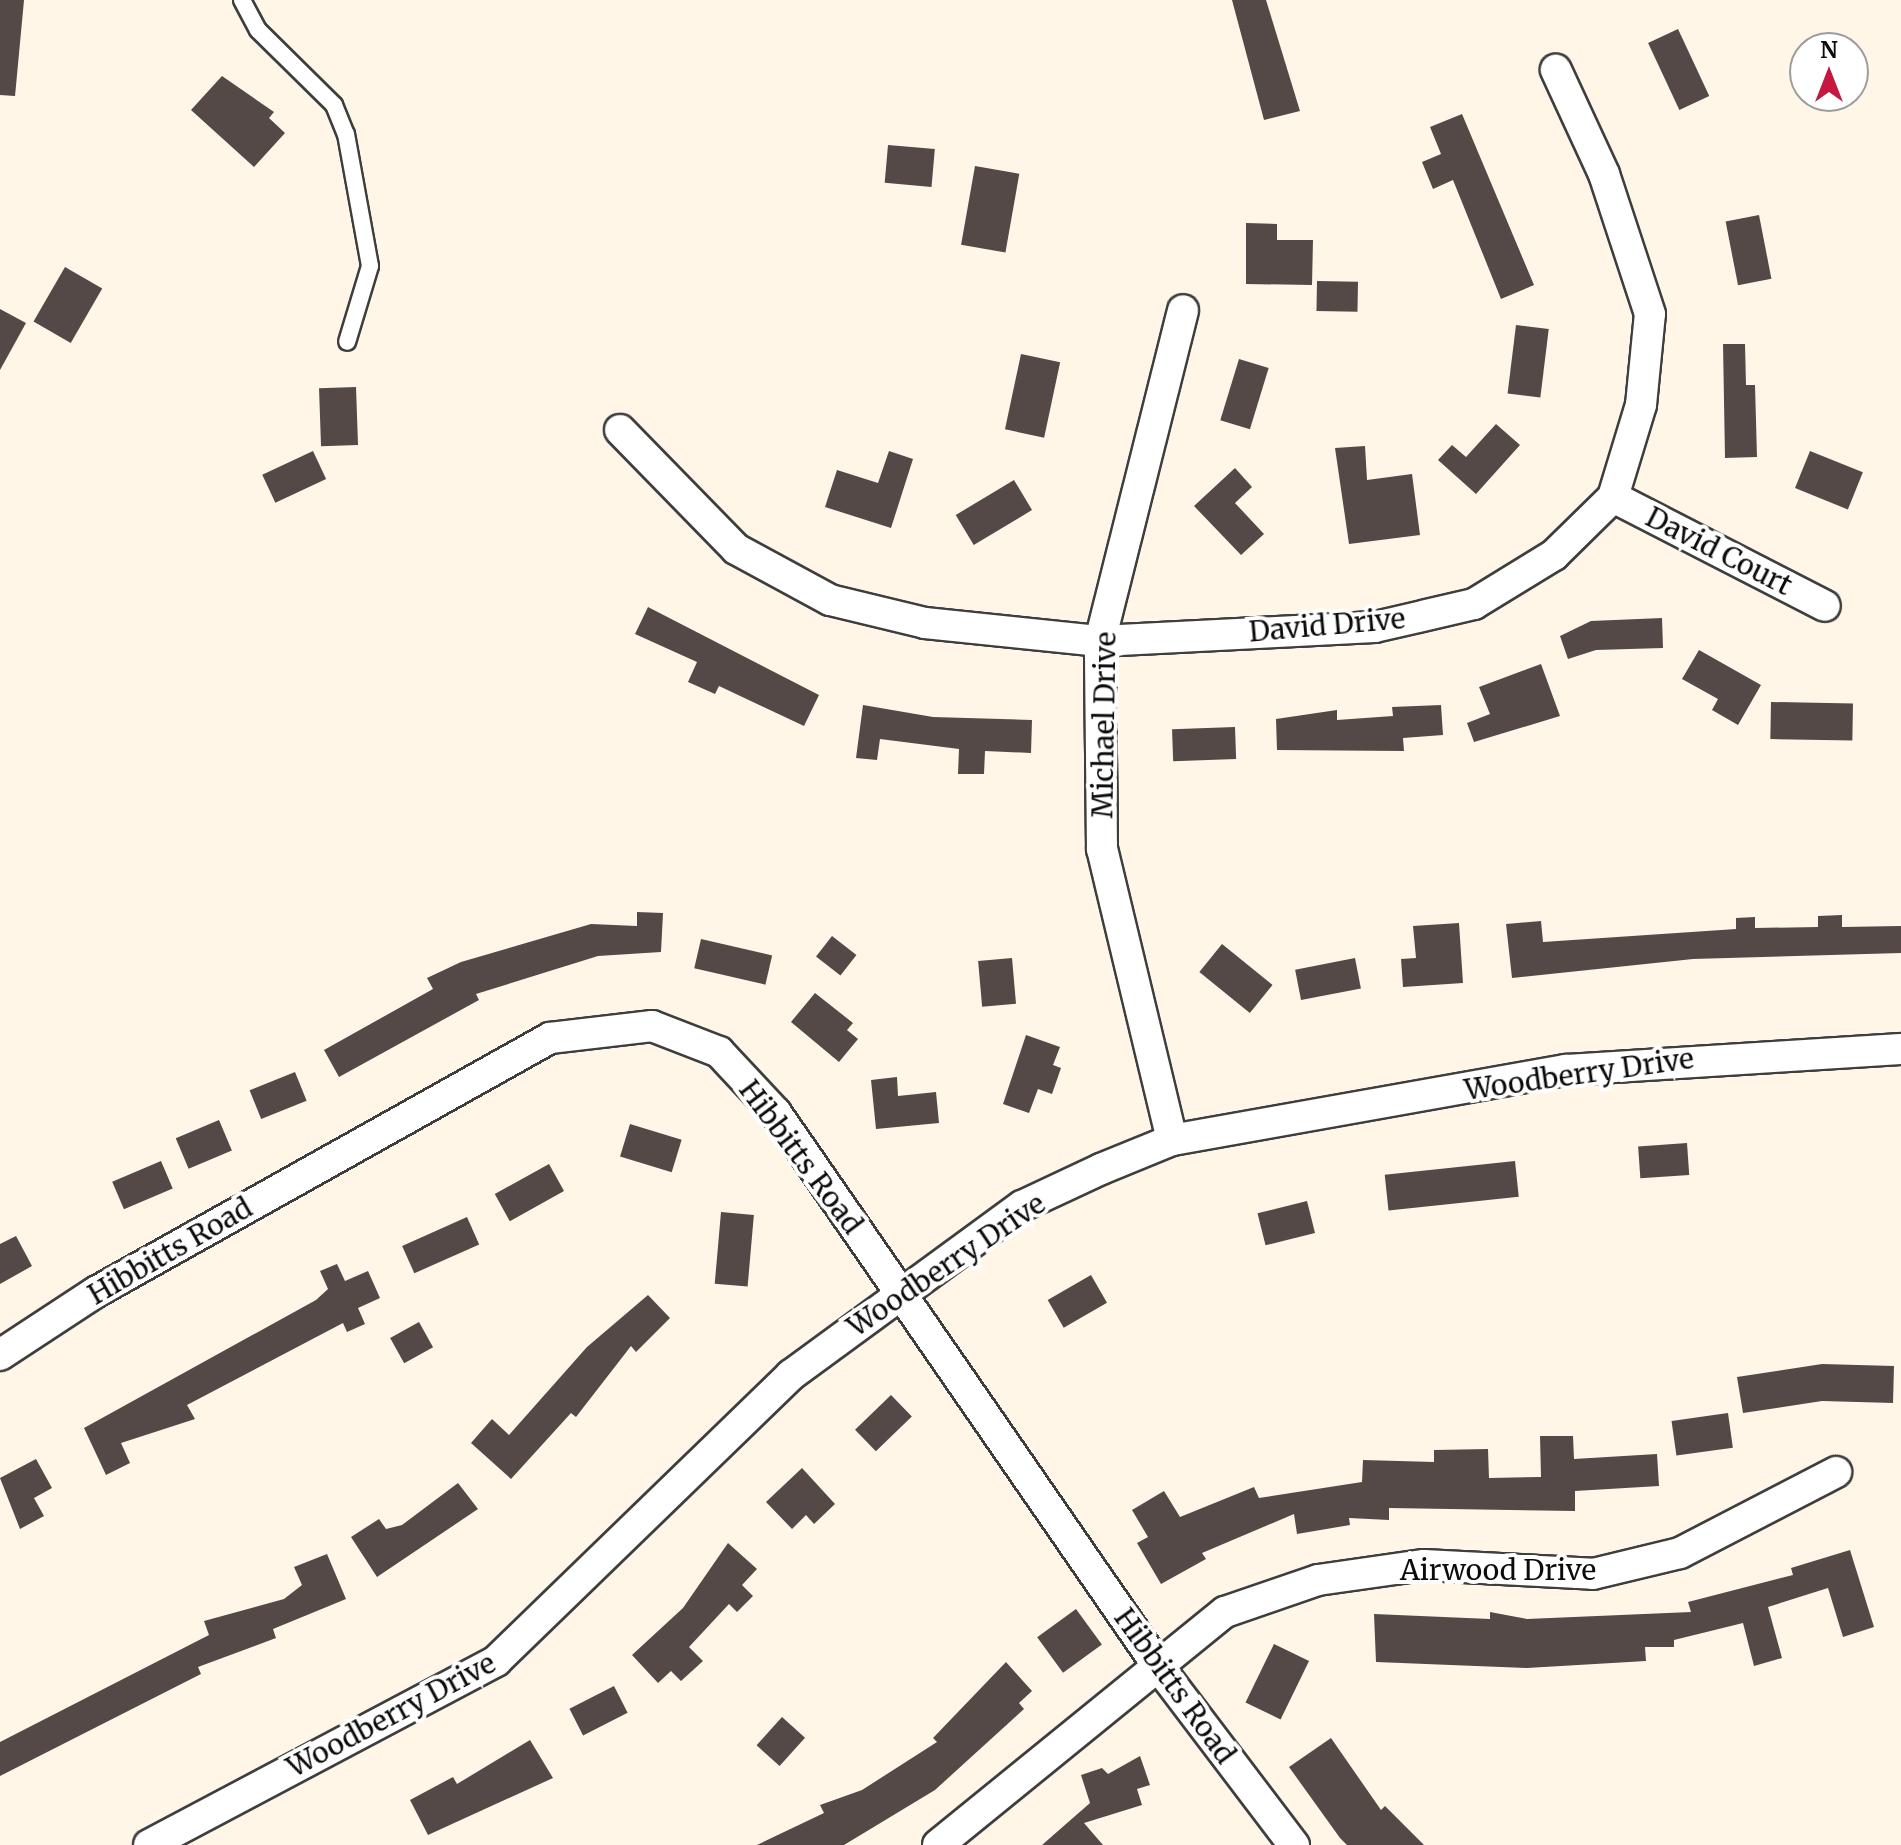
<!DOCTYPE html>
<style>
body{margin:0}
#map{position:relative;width:1901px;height:1845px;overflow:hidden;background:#fff6e8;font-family:Merriweather,serif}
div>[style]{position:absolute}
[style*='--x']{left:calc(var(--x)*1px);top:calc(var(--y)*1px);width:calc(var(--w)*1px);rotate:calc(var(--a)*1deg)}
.building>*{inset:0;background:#544946;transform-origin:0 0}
.roads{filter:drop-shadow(2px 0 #3e3e3e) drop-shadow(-2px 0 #3e3e3e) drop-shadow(0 2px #3e3e3e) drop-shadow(0 -2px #3e3e3e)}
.lane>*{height:16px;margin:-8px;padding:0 8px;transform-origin:8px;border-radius:8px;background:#fff}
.street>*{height:30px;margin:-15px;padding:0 15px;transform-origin:15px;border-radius:15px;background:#fff}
span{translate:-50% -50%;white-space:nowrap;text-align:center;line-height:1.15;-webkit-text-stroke:8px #fff;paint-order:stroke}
.street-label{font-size:28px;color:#0b0b0b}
.north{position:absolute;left:1789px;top:32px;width:80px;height:80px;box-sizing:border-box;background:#fff;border:2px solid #9d9d9d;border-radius:50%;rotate:0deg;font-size:22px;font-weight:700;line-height:32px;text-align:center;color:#0b0b0b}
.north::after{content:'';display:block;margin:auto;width:28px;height:36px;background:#c51841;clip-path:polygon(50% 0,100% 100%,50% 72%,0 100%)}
</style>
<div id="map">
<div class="building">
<i style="clip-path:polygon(0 0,24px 0,15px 96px,0 95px)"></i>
<i style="clip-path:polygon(1232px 0,1266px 0,1300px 111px,1264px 120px)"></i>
<i style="left:1678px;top:29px;width:74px;height:33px;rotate:65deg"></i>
<i style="clip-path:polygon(222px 76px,274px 112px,269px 118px,285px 133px,254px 167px,191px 110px)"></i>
<i style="clip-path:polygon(1462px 114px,1534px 285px,1501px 299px,1453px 180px,1433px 189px,1422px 162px,1441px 154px,1430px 127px)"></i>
<i style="left:888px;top:145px;width:47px;height:38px;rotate:5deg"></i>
<i style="left:975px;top:166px;width:45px;height:80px;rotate:10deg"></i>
<i style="left:1759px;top:215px;width:65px;height:34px;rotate:79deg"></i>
<i style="clip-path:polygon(1246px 223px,1277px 224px,1277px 240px,1313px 240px,1312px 285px,1246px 284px)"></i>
<i style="left:65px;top:267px;width:43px;height:63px;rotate:30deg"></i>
<i style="left:1317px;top:281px;width:41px;height:30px;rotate:1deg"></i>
<i style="clip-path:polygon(0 309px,26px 323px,0 370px)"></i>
<i style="left:1516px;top:325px;width:33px;height:69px;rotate:7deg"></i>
<i style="clip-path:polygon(1723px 344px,1745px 344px,1746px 385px,1755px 385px,1757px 457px,1725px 458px)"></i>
<i style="left:1021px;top:354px;width:40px;height:77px;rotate:12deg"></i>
<i style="left:1239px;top:359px;width:31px;height:64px;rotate:17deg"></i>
<i style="left:356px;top:387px;width:58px;height:37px;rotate:88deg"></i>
<i style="clip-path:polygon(1496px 424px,1520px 445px,1476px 494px,1438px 460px,1452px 445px,1466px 457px)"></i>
<i style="clip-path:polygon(1365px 446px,1367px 480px,1412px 474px,1420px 535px,1349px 544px,1335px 448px)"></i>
<i style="left:313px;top:451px;width:31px;height:56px;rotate:65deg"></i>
<i style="clip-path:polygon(889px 451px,913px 459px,891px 528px,825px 507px,837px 470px,878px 483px)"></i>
<i style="left:1810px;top:451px;width:57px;height:40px;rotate:22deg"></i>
<i style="clip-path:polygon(1235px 468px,1252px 487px,1235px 503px,1264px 534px,1241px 555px,1194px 506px)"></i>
<i style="left:1014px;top:480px;width:35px;height:68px;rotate:59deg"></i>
<i style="clip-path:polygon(648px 607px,819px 695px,804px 726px,719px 686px,715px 694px,688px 682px,697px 662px,635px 634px)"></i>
<i style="clip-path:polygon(1662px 618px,1663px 648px,1596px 650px,1568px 659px,1560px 636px,1591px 621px)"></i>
<i style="clip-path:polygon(1699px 650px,1761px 685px,1738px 725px,1712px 710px,1718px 699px,1682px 679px)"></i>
<i style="clip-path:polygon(1541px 664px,1560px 716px,1474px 742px,1467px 723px,1490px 714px,1479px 687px)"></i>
<i style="left:1771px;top:702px;width:82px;height:37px;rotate:1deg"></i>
<i style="clip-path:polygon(863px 705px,933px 717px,1032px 720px,1031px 753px,985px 751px,984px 774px,958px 774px,959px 749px,880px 739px,877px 760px,856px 758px)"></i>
<i style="clip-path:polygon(1441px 705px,1443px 735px,1403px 738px,1404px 751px,1277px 750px,1276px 719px,1337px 710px,1337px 720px,1393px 716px,1392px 707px)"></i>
<i style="left:1235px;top:727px;width:32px;height:63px;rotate:88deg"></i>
<i style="clip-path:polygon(637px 912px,663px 913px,661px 952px,598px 956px,476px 994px,479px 1000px,339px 1077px,324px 1050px,433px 989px,427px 978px,461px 962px,591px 924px,637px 926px)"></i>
<i style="clip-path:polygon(1842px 915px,1842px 927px,1901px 926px,1901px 953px,1693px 959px,1512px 978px,1506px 924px,1541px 921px,1543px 942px,1736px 929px,1736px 918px,1755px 917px,1755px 928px,1818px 927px,1818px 916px)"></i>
<i style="clip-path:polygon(1459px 923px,1463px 983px,1403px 987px,1401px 959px,1416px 958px,1413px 926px)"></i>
<i style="left:832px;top:936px;width:31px;height:26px;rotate:38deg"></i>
<i style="left:701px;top:939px;width:73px;height:30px;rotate:13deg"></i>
<i style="left:1222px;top:944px;width:65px;height:36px;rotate:39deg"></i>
<i style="left:1012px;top:958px;width:46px;height:34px;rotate:85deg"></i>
<i style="left:1355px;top:958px;width:31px;height:61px;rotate:79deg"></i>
<i style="clip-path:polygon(815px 993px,853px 1023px,847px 1030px,858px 1039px,839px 1062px,791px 1022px)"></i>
<i style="clip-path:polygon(1026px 1035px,1060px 1047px,1053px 1065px,1061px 1068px,1052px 1094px,1038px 1089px,1029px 1113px,1003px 1104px)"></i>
<i style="left:295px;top:1072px;width:31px;height:49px;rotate:68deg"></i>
<i style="clip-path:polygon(897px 1077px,898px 1096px,936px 1092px,939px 1123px,876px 1129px,871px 1080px)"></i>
<i style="left:219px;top:1120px;width:33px;height:47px;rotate:67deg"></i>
<i style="left:630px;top:1124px;width:54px;height:34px;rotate:17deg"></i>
<i style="left:1687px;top:1143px;width:32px;height:49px;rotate:86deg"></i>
<i style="left:161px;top:1161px;width:30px;height:53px;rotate:67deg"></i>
<i style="left:1515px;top:1161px;width:36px;height:131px;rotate:84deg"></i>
<i style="left:549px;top:1164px;width:31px;height:62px;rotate:61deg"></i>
<i style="left:1307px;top:1201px;width:33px;height:51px;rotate:76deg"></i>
<i style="left:721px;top:1212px;width:33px;height:72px;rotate:5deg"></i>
<i style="left:467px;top:1217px;width:30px;height:71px;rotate:66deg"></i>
<i style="clip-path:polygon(16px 1236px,32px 1266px,0 1284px,0 1244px)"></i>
<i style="clip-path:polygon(337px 1264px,345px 1281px,368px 1271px,380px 1298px,358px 1308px,365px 1324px,347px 1332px,343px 1323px,187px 1405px,195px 1419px,121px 1443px,130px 1463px,106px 1475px,84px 1428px,316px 1300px,328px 1289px,320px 1271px)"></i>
<i style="left:1091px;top:1275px;width:32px;height:50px;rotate:60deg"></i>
<i style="clip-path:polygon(648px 1295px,670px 1318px,636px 1352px,631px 1346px,576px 1417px,571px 1413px,511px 1479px,471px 1443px,492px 1419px,509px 1435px,587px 1347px)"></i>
<i style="left:419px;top:1322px;width:29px;height:33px;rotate:61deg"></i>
<i style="clip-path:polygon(1822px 1364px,1894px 1366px,1893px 1403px,1822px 1401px,1743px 1413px,1737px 1377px)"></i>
<i style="left:891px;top:1395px;width:30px;height:50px;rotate:46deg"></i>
<i style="left:1728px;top:1413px;width:35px;height:57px;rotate:82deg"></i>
<i style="clip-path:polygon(1540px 1436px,1573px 1436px,1574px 1459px,1657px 1454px,1659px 1486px,1575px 1491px,1575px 1511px,1389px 1508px,1389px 1520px,1349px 1518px,1350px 1525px,1297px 1534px,1294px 1514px,1202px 1553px,1206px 1559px,1161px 1584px,1137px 1543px,1148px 1537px,1132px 1510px,1164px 1491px,1180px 1517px,1254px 1487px,1259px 1498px,1362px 1482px,1363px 1460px,1434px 1462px,1434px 1450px,1488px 1449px,1489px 1478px,1541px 1477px)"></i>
<i style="clip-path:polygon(36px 1459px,52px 1488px,34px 1498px,44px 1516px,20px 1529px,0 1478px)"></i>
<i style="clip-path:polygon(802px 1468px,835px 1504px,814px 1524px,806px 1515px,792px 1529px,766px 1502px)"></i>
<i style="clip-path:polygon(458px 1483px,478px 1509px,377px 1577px,351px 1537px,379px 1519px,386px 1529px,402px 1525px)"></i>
<i style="clip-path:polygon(728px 1543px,757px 1569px,742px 1585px,753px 1596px,737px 1612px,729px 1604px,689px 1647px,703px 1661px,681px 1681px,671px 1671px,658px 1683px,632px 1655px,683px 1608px)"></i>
<i style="clip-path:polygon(1850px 1550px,1874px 1627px,1843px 1637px,1828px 1588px,1768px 1607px,1782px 1658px,1754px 1666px,1743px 1623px,1674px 1640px,1674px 1647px,1645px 1647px,1646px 1661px,1527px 1668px,1376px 1662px,1374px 1614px,1490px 1619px,1490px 1612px,1527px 1619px,1691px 1612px,1688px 1602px,1793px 1575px,1791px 1568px)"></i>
<i style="clip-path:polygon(327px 1554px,346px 1599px,273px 1629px,276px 1638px,198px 1667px,201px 1674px,0 1776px,0 1742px,209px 1635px,204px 1621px,284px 1599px,302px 1585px,294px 1567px)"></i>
<i style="left:1076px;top:1609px;width:44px;height:48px;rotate:54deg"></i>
<i style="left:1274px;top:1644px;width:39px;height:65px;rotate:26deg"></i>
<i style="clip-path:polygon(1006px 1662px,1032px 1691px,1019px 1703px,1024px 1709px,935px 1790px,844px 1845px,757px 1845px,824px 1813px,820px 1805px,862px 1790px,937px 1742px,933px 1738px)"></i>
<i style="left:614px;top:1686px;width:30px;height:50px;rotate:63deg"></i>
<i style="left:782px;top:1717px;width:31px;height:38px;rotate:42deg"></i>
<i style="clip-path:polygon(1331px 1738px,1381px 1810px,1385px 1806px,1424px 1845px,1347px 1845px,1340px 1838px,1289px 1767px)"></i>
<i style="clip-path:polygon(530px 1740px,553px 1778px,428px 1835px,410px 1800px,453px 1777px,457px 1784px)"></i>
<i style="clip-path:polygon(1140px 1756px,1150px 1785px,1137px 1789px,1142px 1805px,1084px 1823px,1103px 1845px,1042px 1845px,1090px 1803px,1081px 1775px,1102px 1768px,1108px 1774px)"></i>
</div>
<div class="roads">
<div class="lane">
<i style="--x:242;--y:0;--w:34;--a:62"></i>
<i style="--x:258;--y:30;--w:107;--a:44.6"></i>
<i style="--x:334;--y:105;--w:31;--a:68"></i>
<i style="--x:346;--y:134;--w:134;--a:79.7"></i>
<i style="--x:370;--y:266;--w:79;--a:106.8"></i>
</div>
<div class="street">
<i style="--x:620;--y:430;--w:166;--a:45.7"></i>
<i style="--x:736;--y:549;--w:107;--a:28.5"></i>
<i style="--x:830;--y:600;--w:98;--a:13.6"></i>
<i style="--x:925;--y:623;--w:176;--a:5.9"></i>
<i style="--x:1100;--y:641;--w:275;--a:-2.9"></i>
<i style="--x:1375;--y:627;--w:102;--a:-13.1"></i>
<i style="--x:1474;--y:604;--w:94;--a:-31.5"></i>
<i style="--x:1554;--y:555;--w:83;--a:-44.5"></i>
<i style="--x:1613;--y:497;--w:96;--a:-73.1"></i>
<i style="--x:1641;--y:405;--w:91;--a:-84.4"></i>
<i style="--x:1650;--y:314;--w:147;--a:-108.2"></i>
<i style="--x:1604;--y:174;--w:115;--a:-114.8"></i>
<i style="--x:1613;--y:497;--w:238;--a:27.2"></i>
<i style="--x:1172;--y:1140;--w:299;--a:-103.5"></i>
<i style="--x:1102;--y:849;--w:208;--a:-90.6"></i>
<i style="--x:1100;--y:641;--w:341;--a:-75.9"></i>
<i style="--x:0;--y:1355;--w:115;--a:-33.3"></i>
<i style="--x:96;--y:1292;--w:520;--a:-29.23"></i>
<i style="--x:550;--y:1038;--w:103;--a:-6.7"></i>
<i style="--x:652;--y:1026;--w:72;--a:21.2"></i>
<i style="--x:719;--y:1052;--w:83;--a:46.9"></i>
<i style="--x:776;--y:1113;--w:672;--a:55.36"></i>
<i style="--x:1158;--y:1666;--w:225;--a:52.8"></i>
<i style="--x:149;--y:1845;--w:393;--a:-27.9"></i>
<i style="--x:496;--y:1661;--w:411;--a:-44.1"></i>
<i style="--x:791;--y:1375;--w:286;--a:-36.2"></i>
<i style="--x:1022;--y:1206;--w:87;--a:-25.1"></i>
<i style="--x:1101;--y:1169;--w:77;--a:-22.2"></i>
<i style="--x:1172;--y:1140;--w:400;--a:-10.1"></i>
<i style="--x:1566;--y:1070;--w:336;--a:-3.6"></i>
<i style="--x:938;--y:1845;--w:370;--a:-39.1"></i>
<i style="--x:1225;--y:1612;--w:98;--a:-19"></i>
<i style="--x:1318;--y:1580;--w:107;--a:-8.1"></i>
<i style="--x:1424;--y:1565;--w:169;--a:3"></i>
<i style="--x:1593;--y:1574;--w:89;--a:-13.6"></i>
<i style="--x:1680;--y:1553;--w:176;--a:-27.4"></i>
</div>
</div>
<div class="street-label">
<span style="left:1719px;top:551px;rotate:27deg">David Court</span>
<span style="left:1327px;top:625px;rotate:-5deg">David Drive</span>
<span style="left:1104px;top:725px;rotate:-89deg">Michael Drive</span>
<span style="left:1579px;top:1074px;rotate:-8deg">Woodberry Drive</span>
<span style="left:801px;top:1157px;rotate:53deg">Hibbitts Road</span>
<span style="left:170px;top:1251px;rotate:-30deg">Hibbitts Road</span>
<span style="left:946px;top:1265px;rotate:-34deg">Woodberry Drive</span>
<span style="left:1498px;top:1570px">Airwood Drive</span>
<span style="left:1175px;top:1686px;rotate:54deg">Hibbitts Road</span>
<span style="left:391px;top:1715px;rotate:-28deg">Woodberry Drive</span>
</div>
<div class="north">N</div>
</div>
